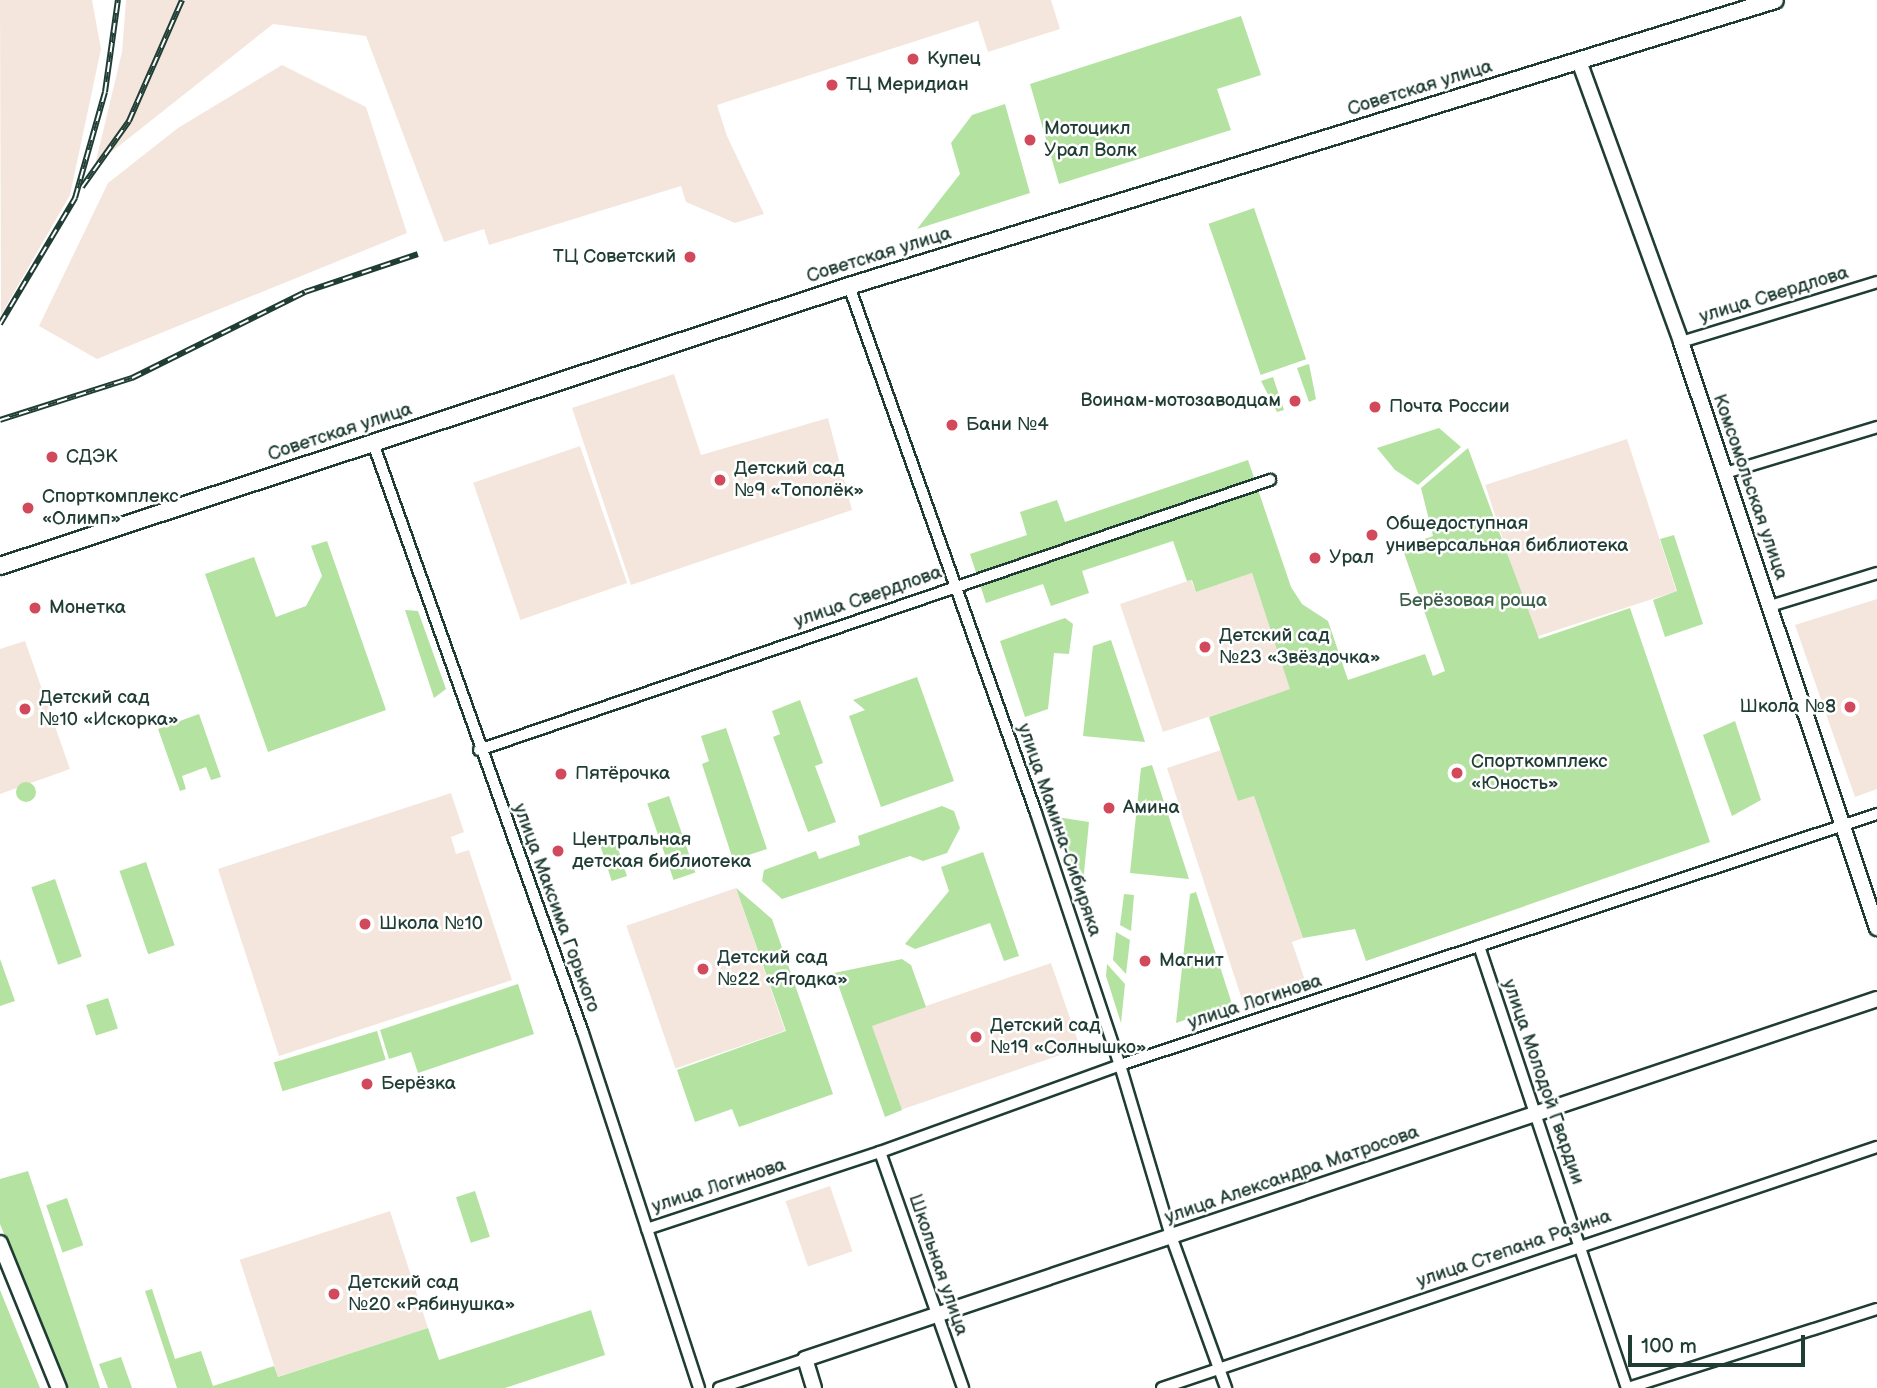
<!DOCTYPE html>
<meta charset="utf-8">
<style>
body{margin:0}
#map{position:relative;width:1877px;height:1388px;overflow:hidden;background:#fff;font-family:"Balsamiq Sans",sans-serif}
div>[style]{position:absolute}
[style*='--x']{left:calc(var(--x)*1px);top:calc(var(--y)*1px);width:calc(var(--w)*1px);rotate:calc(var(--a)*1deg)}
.built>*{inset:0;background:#f4e6dd;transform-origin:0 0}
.green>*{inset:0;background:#b4e2a0;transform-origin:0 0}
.round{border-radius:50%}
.roads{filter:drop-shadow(2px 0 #1f3d34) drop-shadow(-2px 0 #1f3d34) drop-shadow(0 2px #1f3d34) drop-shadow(0 -2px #1f3d34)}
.street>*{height:10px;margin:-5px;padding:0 5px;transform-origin:5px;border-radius:5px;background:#fff}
.secondary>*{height:14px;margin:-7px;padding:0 7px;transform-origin:7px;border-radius:7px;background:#fff}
.primary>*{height:16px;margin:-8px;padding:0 8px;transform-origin:8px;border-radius:8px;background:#fff}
.rail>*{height:6px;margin-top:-3px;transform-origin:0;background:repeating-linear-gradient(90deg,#fff 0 10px,#1f3d34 0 20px);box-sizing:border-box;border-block:2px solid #1f3d34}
.dots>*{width:19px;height:19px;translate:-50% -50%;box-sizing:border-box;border:4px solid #fff;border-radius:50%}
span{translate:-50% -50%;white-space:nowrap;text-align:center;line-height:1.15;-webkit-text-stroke:5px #fff;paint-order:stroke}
.poi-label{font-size:19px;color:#1f3d34}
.left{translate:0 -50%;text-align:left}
.right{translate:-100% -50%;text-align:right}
.street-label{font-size:19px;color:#1f3d34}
.park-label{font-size:19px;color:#3d5e4a}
.scale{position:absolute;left:1628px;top:1335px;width:177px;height:32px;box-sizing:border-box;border:4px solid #1f3d34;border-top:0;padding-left:9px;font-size:21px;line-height:24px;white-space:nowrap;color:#1f3d34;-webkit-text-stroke:5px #fff;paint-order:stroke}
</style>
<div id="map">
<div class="built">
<i style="clip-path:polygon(0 0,92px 0,101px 49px,70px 195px,1px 315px)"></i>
<i style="clip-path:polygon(126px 0,1051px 0,1060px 29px,988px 52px,978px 21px,717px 105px,727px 136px,764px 214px,735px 223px,686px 202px,681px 186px,489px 245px,484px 229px,444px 242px,366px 36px,273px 24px,95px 165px,122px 52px)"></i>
<i style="clip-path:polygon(282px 65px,366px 107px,407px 233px,97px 359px,39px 326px,108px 183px,178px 128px)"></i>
<i style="clip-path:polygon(674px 374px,701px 455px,828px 418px,852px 510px,631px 585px,572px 408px)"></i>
<i style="left:1627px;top:439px;width:160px;height:149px;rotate:72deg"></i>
<i style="left:580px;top:446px;width:145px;height:113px;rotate:71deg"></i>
<i style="clip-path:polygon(1252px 573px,1291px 689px,1163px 732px,1120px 604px,1191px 580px,1196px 592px)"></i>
<i style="clip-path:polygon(1877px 599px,1877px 789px,1855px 797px,1795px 625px)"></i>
<i style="clip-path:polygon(25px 641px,70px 769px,0 794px,0 649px)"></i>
<i style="clip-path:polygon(1221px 750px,1238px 801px,1254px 796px,1303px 938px,1292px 942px,1307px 986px,1244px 1006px,1167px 768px)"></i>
<i style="clip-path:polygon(451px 793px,464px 832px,451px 837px,456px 854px,469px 850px,512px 980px,279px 1056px,218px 869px)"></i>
<i style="left:736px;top:888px;width:151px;height:116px;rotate:71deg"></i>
<i style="left:1051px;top:963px;width:90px;height:190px;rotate:71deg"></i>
<i style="left:830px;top:1186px;width:69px;height:47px;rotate:71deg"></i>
<i style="left:390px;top:1211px;width:123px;height:158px;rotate:72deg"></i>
</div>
<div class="green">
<i style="clip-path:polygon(1241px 16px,1261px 75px,1217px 89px,1231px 130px,1059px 184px,1030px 84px)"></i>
<i style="clip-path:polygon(1005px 104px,1030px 193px,917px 229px,960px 174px,951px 143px,972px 115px)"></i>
<i style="left:1254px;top:208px;width:160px;height:48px;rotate:71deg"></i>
<i style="clip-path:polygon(1309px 364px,1316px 399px,1309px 402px,1297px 368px)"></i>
<i style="clip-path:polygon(1273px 377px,1284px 410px,1277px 412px,1261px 381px)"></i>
<i style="clip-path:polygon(1439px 428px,1461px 447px,1418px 485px,1395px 470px,1377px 448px)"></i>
<i style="clip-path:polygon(1468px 448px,1539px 639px,1630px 608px,1710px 842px,1366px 961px,1355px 929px,1303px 938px,1254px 796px,1238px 801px,1209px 717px,1290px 689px,1252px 573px,1196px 592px,1192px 580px,1187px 581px,1173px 541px,1082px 571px,1089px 593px,1051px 606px,1043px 584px,986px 603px,970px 554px,1027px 535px,1020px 512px,1057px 500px,1065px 522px,1248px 460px,1291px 587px,1302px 604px,1328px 621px,1348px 680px,1425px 654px,1433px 676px,1445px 671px,1402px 547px,1433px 536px,1421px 488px)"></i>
<i style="clip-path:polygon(1674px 535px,1703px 624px,1665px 637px,1653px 600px,1677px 591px,1660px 539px)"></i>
<i style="clip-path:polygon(327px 541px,386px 710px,268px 752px,205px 574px,254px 557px,276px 617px,306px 606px,322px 576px,311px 546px)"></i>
<i style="clip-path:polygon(405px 610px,418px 611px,446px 689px,434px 698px)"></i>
<i style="clip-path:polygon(1065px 618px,1073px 624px,1069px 654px,1054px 653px,1048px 709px,1025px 717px,1000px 641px)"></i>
<i style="clip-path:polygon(1111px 640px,1145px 742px,1083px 736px,1093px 646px)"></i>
<i style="clip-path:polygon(917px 677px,954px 781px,881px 807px,849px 716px,865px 710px,853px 700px)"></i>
<i style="clip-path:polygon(800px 700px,823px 763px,815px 766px,836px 822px,808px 832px,773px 737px,780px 734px,772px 711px)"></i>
<i style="clip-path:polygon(199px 714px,221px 777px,211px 780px,206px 767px,182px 776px,186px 789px,180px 791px,158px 729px)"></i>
<i style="clip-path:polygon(1735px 721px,1761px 800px,1732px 816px,1703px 735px)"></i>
<i style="clip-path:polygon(726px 728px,767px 849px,733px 860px,702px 764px,709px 761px,701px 736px)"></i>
<i style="clip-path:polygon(1152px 765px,1189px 879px,1130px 873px,1141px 768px)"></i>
<i class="round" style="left:16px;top:782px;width:20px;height:20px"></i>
<i style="left:669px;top:796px;width:81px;height:23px;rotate:71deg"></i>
<i style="clip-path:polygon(942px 806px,954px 811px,960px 828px,947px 853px,923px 861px,910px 856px,782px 899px,762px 881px,764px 870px,816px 851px,819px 859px,860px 845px,858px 836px)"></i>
<i style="clip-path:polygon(1057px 817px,1089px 822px,1083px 883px,1078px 883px)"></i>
<i style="left:614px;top:836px;width:42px;height:16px;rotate:72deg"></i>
<i style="clip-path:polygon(983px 852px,1019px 956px,1004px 961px,990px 923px,915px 949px,905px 944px,949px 891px,941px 867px)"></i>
<i style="left:146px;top:862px;width:88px;height:28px;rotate:71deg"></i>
<i style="left:55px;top:879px;width:82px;height:25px;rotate:71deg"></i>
<i style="clip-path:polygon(736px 888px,772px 919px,833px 1094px,739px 1127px,732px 1109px,695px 1122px,677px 1070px,786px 1031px)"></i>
<i style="clip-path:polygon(1196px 892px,1232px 1004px,1176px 1023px,1190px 894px)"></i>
<i style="clip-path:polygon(1124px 894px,1134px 895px,1131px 931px,1120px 925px)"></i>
<i style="clip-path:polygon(1116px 932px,1130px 940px,1126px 974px,1113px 960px)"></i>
<i style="clip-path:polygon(0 959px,15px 1001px,0 1006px)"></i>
<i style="clip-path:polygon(902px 959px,911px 965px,926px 1007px,872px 1026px,902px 1110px,885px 1117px,834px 973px)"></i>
<i style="clip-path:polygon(1107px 964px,1125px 984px,1121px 1023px,1106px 976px)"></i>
<i style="clip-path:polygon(518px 984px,534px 1034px,418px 1073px,411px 1052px,389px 1059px,380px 1030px)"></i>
<i style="left:108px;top:998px;width:32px;height:23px;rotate:72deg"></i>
<i style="left:377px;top:1031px;width:30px;height:108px;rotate:73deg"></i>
<i style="clip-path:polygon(28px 1171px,100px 1388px,66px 1388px,0 1224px,0 1179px)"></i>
<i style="left:475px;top:1191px;width:48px;height:20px;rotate:72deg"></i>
<i style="left:67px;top:1198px;width:50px;height:22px;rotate:71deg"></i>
<i style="clip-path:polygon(152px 1289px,175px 1359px,201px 1351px,213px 1386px,274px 1366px,278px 1377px,428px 1328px,439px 1360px,591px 1310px,605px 1355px,505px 1388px,177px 1388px,145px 1291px)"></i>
<i style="clip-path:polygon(0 1290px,40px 1388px,0 1388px)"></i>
<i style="clip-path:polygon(121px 1357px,132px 1388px,108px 1388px,99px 1364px)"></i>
</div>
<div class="roads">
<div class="street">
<i style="--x:849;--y:286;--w:559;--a:70.46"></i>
<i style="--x:1036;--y:813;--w:266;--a:71.6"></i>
<i style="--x:1120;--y:1065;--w:178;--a:73.4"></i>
<i style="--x:1171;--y:1236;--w:162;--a:70.1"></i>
<i style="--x:1681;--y:342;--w:205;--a:-17"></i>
<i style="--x:373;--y:443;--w:626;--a:70.41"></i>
<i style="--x:583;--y:1033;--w:373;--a:71.9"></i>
<i style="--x:1725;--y:473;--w:159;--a:-16.8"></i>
<i style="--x:1770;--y:606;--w:112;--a:-17.1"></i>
<i style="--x:479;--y:750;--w:836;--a:-18.85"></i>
<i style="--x:1479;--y:946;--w:466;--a:71.5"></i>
<i style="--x:880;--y:1152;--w:250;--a:70.6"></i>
<i style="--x:647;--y:1229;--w:245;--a:-18.3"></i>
<i style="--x:880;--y:1152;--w:255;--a:-19.9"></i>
<i style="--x:1120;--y:1065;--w:798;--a:-18.34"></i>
<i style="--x:719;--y:1388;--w:91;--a:-18.6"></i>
<i style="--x:1162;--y:1388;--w:755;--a:-18.63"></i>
<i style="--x:1628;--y:1388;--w:261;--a:-17.6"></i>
</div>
<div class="secondary">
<i style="--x:1579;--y:61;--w:299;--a:70"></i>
<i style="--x:1681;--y:342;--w:618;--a:71.51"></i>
<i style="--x:0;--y:1243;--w:157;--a:67.9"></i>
<i style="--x:814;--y:1388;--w:30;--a:-107"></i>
<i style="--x:805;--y:1359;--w:1131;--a:-18.56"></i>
</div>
<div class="primary">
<i style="--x:0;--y:566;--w:894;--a:-18.25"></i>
<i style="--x:849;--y:286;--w:969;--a:-17.16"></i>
</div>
</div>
<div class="rail">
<i style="--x:82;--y:187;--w:81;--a:-54.5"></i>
<i style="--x:129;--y:121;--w:132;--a:-66.3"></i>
<i style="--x:0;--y:324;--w:147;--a:-59.2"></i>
<i style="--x:75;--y:198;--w:110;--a:-74.2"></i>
<i style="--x:105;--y:92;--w:93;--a:-82"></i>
<i style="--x:0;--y:420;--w:139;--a:-17.7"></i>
<i style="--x:132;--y:378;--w:193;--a:-26.4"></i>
<i style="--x:305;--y:292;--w:119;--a:-18.6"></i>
</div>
<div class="dots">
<i style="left:913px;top:59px;background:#d1495b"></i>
<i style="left:832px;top:85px;background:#d1495b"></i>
<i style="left:1030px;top:140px;background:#d1495b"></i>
<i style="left:690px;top:257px;background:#d1495b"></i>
<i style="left:1295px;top:401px;background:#d1495b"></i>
<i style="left:1375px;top:407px;background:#d1495b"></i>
<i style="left:952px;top:425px;background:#d1495b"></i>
<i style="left:52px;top:457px;background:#d1495b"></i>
<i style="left:720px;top:480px;background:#d1495b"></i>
<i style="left:28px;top:508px;background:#d1495b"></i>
<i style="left:1372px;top:535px;background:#d1495b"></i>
<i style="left:1315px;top:558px;background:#d1495b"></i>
<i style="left:35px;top:608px;background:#d1495b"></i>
<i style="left:1205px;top:647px;background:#d1495b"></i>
<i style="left:1850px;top:707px;background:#d1495b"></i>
<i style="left:25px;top:709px;background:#d1495b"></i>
<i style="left:1457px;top:773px;background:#d1495b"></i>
<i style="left:561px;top:774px;background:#d1495b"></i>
<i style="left:1109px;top:808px;background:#d1495b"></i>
<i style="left:558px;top:851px;background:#d1495b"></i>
<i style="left:365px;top:924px;background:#d1495b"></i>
<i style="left:1145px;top:961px;background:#d1495b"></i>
<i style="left:703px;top:969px;background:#d1495b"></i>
<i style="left:976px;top:1037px;background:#d1495b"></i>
<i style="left:367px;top:1084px;background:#d1495b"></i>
<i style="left:334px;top:1294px;background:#d1495b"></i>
</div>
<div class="poi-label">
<span class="left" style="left:927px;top:59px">Купец</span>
<span class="left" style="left:846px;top:85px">ТЦ Меридиан</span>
<span class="left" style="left:1044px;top:140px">Мотоцикл<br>Урал Волк</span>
<span class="right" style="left:676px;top:257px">ТЦ Советский</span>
<span class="right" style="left:1281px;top:401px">Воинам-мотозаводцам</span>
<span class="left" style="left:1389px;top:407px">Почта России</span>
<span class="left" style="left:966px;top:425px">Бани №4</span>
<span class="left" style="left:66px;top:457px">СДЭК</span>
<span class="left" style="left:734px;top:480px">Детский сад<br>№9 «Тополёк»</span>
<span class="left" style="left:42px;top:508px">Спорткомплекс<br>«Олимп»</span>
<span class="left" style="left:1386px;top:535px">Общедоступная<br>универсальная библиотека</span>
<span class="left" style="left:1329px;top:558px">Урал</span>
<span class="left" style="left:49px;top:608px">Монетка</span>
<span class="left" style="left:1219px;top:647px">Детский сад<br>№23 «Звёздочка»</span>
<span class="left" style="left:39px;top:709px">Детский сад<br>№10 «Искорка»</span>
<span class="right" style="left:1836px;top:707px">Школа №8</span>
<span class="left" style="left:1471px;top:773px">Спорткомплекс<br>«Юность»</span>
<span class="left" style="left:575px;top:774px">Пятёрочка</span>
<span class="left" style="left:1123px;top:808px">Амина</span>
<span class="left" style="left:572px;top:851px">Центральная<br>детская библиотека</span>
<span class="left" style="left:379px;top:924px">Школа №10</span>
<span class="left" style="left:717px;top:969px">Детский сад<br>№22 «Ягодка»</span>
<span class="left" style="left:1159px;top:961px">Магнит</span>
<span class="left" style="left:990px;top:1037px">Детский сад<br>№19 «Солнышко»</span>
<span class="left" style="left:381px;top:1084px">Берёзка</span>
<span class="left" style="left:348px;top:1294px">Детский сад<br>№20 «Рябинушка»</span>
</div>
<div class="street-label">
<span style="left:1420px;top:88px;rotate:-17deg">Советская улица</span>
<span style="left:879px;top:255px;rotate:-17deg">Советская улица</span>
<span style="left:1774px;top:295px;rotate:-17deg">улица Свердлова</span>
<span style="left:340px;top:432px;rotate:-18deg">Советская улица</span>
<span style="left:1750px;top:487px;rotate:71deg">Комсомольская улица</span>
<span style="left:868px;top:597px;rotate:-19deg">улица Свердлова</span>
<span style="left:1059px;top:830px;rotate:71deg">улица Мамина-Сибиряка</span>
<span style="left:556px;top:908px;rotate:70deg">улица Максима Горького</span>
<span style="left:1255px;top:1002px;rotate:-18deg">улица Логинова</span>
<span style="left:1543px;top:1082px;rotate:71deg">улица Молодой Гвардии</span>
<span style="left:1292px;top:1175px;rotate:-19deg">улица Александра Матросова</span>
<span style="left:719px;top:1186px;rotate:-18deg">улица Логинова</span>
<span style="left:1514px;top:1249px;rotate:-19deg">улица Степана Разина</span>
<span style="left:938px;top:1265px;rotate:71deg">Школьная улица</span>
</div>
<div class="park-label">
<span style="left:1473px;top:601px">Берёзовая роща</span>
</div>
<div class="scale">100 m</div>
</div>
